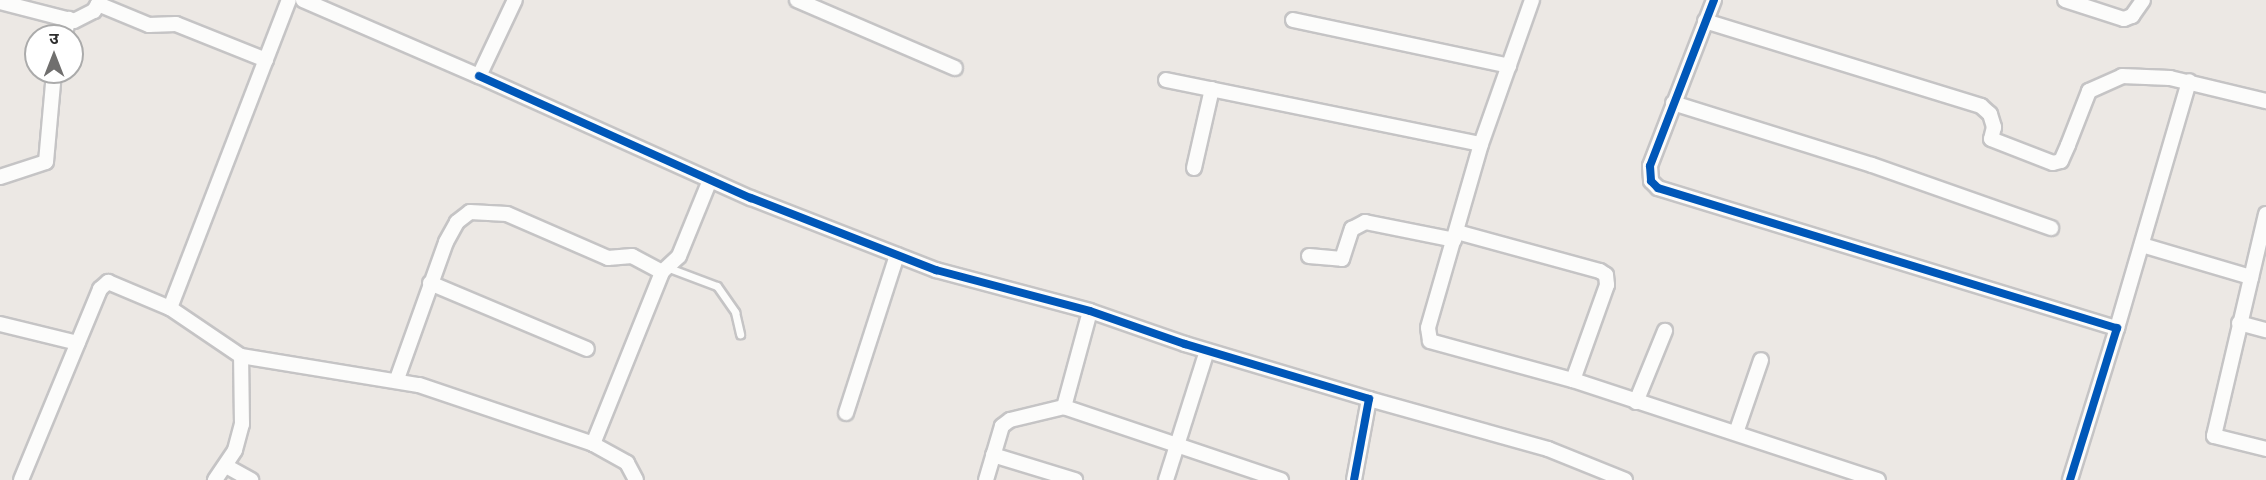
<!DOCTYPE html>
<meta charset="utf-8">
<style>
body{margin:0}
#map{position:relative;width:2266px;height:480px;overflow:hidden;background:#ece8e4;font-family:"Noto Sans","Noto Sans Devanagari",sans-serif}
div>[style]{position:absolute}
[style*='--x']{left:calc(var(--x)*1px);top:calc(var(--y)*1px);width:calc(var(--w)*1px);rotate:calc(var(--a)*1deg)}
.roads{filter:drop-shadow(2px 0 #c5c4c5) drop-shadow(-2px 0 #c5c4c5) drop-shadow(0 2px #c5c4c5) drop-shadow(0 -2px #c5c4c5)}
.service>*{height:7px;margin:-3.5px;padding:0 3.5px;transform-origin:3.5px;border-radius:3.5px;background:#fcfcfb}
.minor>*{height:14px;margin:-7px;padding:0 7px;transform-origin:7px;border-radius:7px;background:#fcfcfb}
.cycleway>*{height:8px;margin:-4px;padding:0 4px;transform-origin:4px;border-radius:4px;background:#0057b8}
span{translate:-50% -50%;white-space:nowrap;text-align:center;line-height:1.15;-webkit-text-stroke:4.5px #fff;paint-order:stroke}
.north{position:absolute;left:24px;top:24px;width:60px;height:60px;box-sizing:border-box;background:#fff;border:2px solid #ababab;border-radius:50%;rotate:0deg;font-size:16px;font-weight:700;line-height:24px;text-align:center;color:#2e2e2e}
.north::after{content:'';display:block;margin:auto;width:21px;height:27px;background:#706f6e;clip-path:polygon(50% 0,100% 100%,50% 72%,0 100%)}
</style>
<div id="map">
<div class="roads">
<div class="service">
<i style="--x:669;--y:268;--w:51;--a:20.6"></i>
<i style="--x:717;--y:286;--w:32;--a:55"></i>
<i style="--x:735;--y:312;--w:23;--a:77"></i>
</div>
<div class="minor">
<i style="--x:303;--y:0;--w:192;--a:23.4"></i>
<i style="--x:479;--y:76;--w:84;--a:-64.7"></i>
<i style="--x:797;--y:0;--w:172;--a:23.3"></i>
<i style="--x:1532;--y:0;--w:153;--a:109.5"></i>
<i style="--x:1481;--y:144;--w:191;--a:106.1"></i>
<i style="--x:1428;--y:328;--w:13;--a:81"></i>
<i style="--x:1430;--y:341;--w:148;--a:15.3"></i>
<i style="--x:1573;--y:380;--w:321;--a:18.2"></i>
<i style="--x:1714;--y:0;--w:178;--a:111.1"></i>
<i style="--x:1650;--y:166;--w:15;--a:86"></i>
<i style="--x:1651;--y:181;--w:10;--a:45"></i>
<i style="--x:1658;--y:188;--w:480;--a:17"></i>
<i style="--x:2117;--y:328;--w:159;--a:107.2"></i>
<i style="--x:2065;--y:0;--w:62;--a:17.9"></i>
<i style="--x:2124;--y:19;--w:9;--a:-21"></i>
<i style="--x:2132;--y:16;--w:19;--a:-55"></i>
<i style="--x:0;--y:2;--w:76;--a:14.4"></i>
<i style="--x:74;--y:21;--w:22;--a:-27"></i>
<i style="--x:94;--y:11;--w:13;--a:-61"></i>
<i style="--x:98;--y:4;--w:55;--a:22.4"></i>
<i style="--x:149;--y:25;--w:27;--a:-2"></i>
<i style="--x:176;--y:24;--w:97;--a:21.8"></i>
<i style="--x:1293;--y:20;--w:221;--a:12"></i>
<i style="--x:1705;--y:21;--w:289;--a:17.1"></i>
<i style="--x:1981;--y:106;--w:12;--a:42"></i>
<i style="--x:1990;--y:114;--w:14;--a:73"></i>
<i style="--x:1994;--y:127;--w:12;--a:104"></i>
<i style="--x:1991;--y:139;--w:66;--a:21.2"></i>
<i style="--x:2053;--y:163;--w:8;--a:-14"></i>
<i style="--x:2061;--y:161;--w:17;--a:-66"></i>
<i style="--x:2068;--y:145;--w:58;--a:-68.7"></i>
<i style="--x:2089;--y:91;--w:36;--a:-24"></i>
<i style="--x:2122;--y:76;--w:48;--a:2.4"></i>
<i style="--x:2170;--y:78;--w:99;--a:13.5"></i>
<i style="--x:64;--y:36;--w:18;--a:-74"></i>
<i style="--x:479;--y:76;--w:298;--a:24.2"></i>
<i style="--x:751;--y:198;--w:199;--a:21.3"></i>
<i style="--x:936;--y:270;--w:159;--a:14.9"></i>
<i style="--x:1090;--y:311;--w:101;--a:19.2"></i>
<i style="--x:1185;--y:344;--w:192;--a:16.6"></i>
<i style="--x:1369;--y:399;--w:82;--a:100.5"></i>
<i style="--x:1166;--y:80;--w:321;--a:11.5"></i>
<i style="--x:1673;--y:103;--w:208;--a:17.3"></i>
<i style="--x:1872;--y:165;--w:190;--a:19.4"></i>
<i style="--x:1194;--y:168;--w:81;--a:-77.2"></i>
<i style="--x:0;--y:177;--w:48;--a:-18.1"></i>
<i style="--x:46;--y:162;--w:90;--a:-84.9"></i>
<i style="--x:2266;--y:214;--w:228;--a:103.2"></i>
<i style="--x:2214;--y:436;--w:54;--a:14"></i>
<i style="--x:1457;--y:232;--w:148;--a:15.3"></i>
<i style="--x:1600;--y:271;--w:7;--a:34"></i>
<i style="--x:1606;--y:275;--w:10;--a:84"></i>
<i style="--x:1607;--y:285;--w:101;--a:109.7"></i>
<i style="--x:2142;--y:245;--w:114;--a:16.4"></i>
<i style="--x:1309;--y:256;--w:33;--a:5"></i>
<i style="--x:1342;--y:259;--w:32;--a:-72"></i>
<i style="--x:1352;--y:229;--w:15;--a:-28"></i>
<i style="--x:1365;--y:222;--w:91;--a:11.4"></i>
<i style="--x:430;--y:283;--w:170;--a:22.8"></i>
<i style="--x:170;--y:308;--w:330;--a:-68.9"></i>
<i style="--x:2239;--y:323;--w:28;--a:15"></i>
<i style="--x:0;--y:324;--w:80;--a:13.7"></i>
<i style="--x:2117;--y:328;--w:257;--a:-73.7"></i>
<i style="--x:397;--y:379;--w:145;--a:-70.3"></i>
<i style="--x:446;--y:242;--w:23;--a:-61"></i>
<i style="--x:457;--y:222;--w:16;--a:-38"></i>
<i style="--x:470;--y:212;--w:37;--a:3"></i>
<i style="--x:507;--y:214;--w:110;--a:23.5"></i>
<i style="--x:608;--y:258;--w:24;--a:-5"></i>
<i style="--x:632;--y:256;--w:34;--a:28"></i>
<i style="--x:1369;--y:399;--w:186;--a:15.6"></i>
<i style="--x:1548;--y:449;--w:83;--a:21.9"></i>
<i style="--x:1636;--y:402;--w:77;--a:-67.8"></i>
<i style="--x:1064;--y:407;--w:229;--a:18.6"></i>
<i style="--x:846;--y:413;--w:166;--a:-72.1"></i>
<i style="--x:1736;--y:433;--w:77;--a:-71.1"></i>
<i style="--x:593;--y:444;--w:185;--a:-68.1"></i>
<i style="--x:662;--y:272;--w:23;--a:-43"></i>
<i style="--x:679;--y:256;--w:82;--a:-67.8"></i>
<i style="--x:993;--y:455;--w:86;--a:17"></i>
<i style="--x:226;--y:466;--w:29;--a:29"></i>
<i style="--x:21;--y:480;--w:207;--a:-67.5"></i>
<i style="--x:100;--y:289;--w:11;--a:-41"></i>
<i style="--x:108;--y:282;--w:67;--a:22.8"></i>
<i style="--x:170;--y:308;--w:86;--a:34.1"></i>
<i style="--x:241;--y:356;--w:180;--a:9.3"></i>
<i style="--x:419;--y:385;--w:184;--a:18.7"></i>
<i style="--x:593;--y:444;--w:39;--a:29"></i>
<i style="--x:627;--y:463;--w:19;--a:62"></i>
<i style="--x:215;--y:480;--w:36;--a:-56"></i>
<i style="--x:235;--y:450;--w:27;--a:-75"></i>
<i style="--x:242;--y:424;--w:68;--a:-90.8"></i>
<i style="--x:986;--y:480;--w:56;--a:-73.5"></i>
<i style="--x:1002;--y:426;--w:10;--a:-37"></i>
<i style="--x:1010;--y:420;--w:56;--a:-13.5"></i>
<i style="--x:1064;--y:407;--w:99;--a:-74.8"></i>
<i style="--x:1166;--y:480;--w:135;--a:-72.4"></i>
</div>
</div>
<div class="cycleway">
<i style="--x:1714;--y:0;--w:178;--a:111.1"></i>
<i style="--x:1650;--y:166;--w:15;--a:86"></i>
<i style="--x:1651;--y:181;--w:10;--a:45"></i>
<i style="--x:1658;--y:188;--w:480;--a:17"></i>
<i style="--x:2117;--y:328;--w:159;--a:107.2"></i>
<i style="--x:479;--y:76;--w:298;--a:24.2"></i>
<i style="--x:751;--y:198;--w:199;--a:21.3"></i>
<i style="--x:936;--y:270;--w:159;--a:14.9"></i>
<i style="--x:1090;--y:311;--w:101;--a:19.2"></i>
<i style="--x:1185;--y:344;--w:192;--a:16.6"></i>
<i style="--x:1369;--y:399;--w:82;--a:100.5"></i>
</div>
<div class="north">उ</div>
</div>
